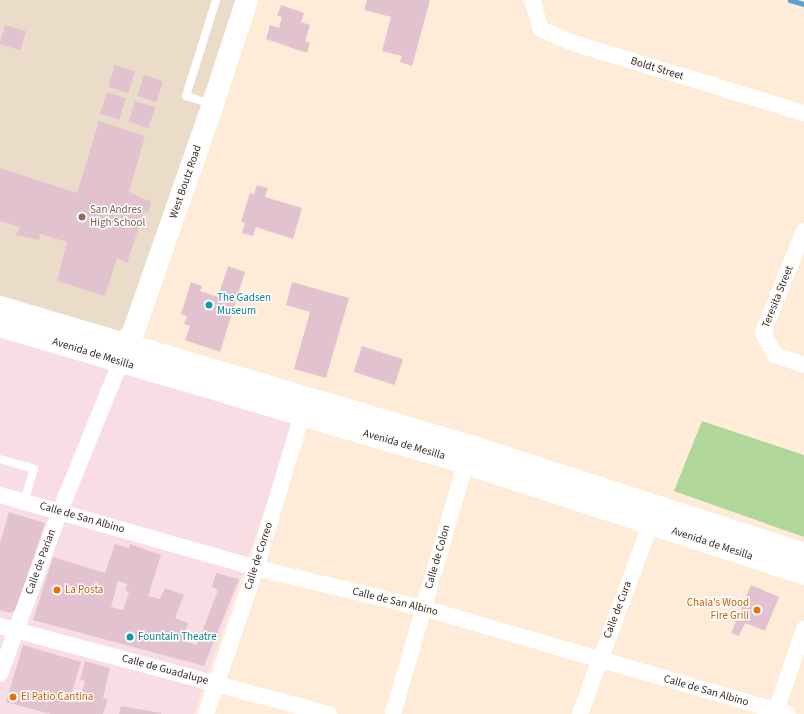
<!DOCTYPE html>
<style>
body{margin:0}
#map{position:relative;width:804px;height:714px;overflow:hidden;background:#feecd9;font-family:"Source Sans 3",sans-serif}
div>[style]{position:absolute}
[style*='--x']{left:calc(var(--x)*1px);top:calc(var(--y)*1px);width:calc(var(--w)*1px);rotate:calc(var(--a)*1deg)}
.commercial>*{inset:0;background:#f8dee4}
.education>*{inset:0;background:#ebdcca}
.green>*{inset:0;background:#b1d69a}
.stream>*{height:4.5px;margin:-2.25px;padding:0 2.25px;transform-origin:2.25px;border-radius:2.25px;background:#5aa1d2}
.building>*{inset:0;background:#e2c2cf;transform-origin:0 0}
.lane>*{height:8px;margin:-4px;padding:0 4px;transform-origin:4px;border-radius:4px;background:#fff}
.street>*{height:16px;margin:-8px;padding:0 8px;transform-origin:8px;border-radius:8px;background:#fff}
.secondary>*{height:22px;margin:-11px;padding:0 11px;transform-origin:11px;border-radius:11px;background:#fff}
.dots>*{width:11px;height:11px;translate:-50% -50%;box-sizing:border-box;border:2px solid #fff;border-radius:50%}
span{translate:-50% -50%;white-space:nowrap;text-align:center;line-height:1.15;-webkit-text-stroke:3px #fff;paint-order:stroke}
.street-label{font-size:11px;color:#362d24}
.education-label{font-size:11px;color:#785e54}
.left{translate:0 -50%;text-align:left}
.culture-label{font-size:11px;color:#0d838f}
.food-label{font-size:11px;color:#c56008}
.right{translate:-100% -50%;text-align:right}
</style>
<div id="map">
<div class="commercial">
<i style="clip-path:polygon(0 331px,296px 419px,194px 714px,0 714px)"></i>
</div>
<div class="education">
<i style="clip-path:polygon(0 0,237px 0,184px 161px,125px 325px,119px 331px,0 301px)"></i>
</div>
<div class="green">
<i style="clip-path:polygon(702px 421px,804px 455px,804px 537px,674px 491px)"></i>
</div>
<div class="stream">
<i style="--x:790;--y:0;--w:15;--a:16"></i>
</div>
<div class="building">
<i style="clip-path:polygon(367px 0,430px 0,412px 66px,400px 62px,402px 56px,382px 51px,391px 17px,364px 10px)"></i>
<i style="clip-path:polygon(281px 5px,304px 13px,301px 22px,310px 25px,305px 41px,310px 43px,307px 53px,266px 39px,270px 25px,279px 28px,282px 17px,277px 16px)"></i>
<i style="left:5px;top:25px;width:22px;height:20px;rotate:16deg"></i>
<i style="left:115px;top:65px;width:21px;height:23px;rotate:17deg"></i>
<i style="left:144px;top:75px;width:20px;height:22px;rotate:18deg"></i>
<i style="left:107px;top:92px;width:20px;height:23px;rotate:18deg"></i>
<i style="left:135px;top:101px;width:21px;height:22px;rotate:17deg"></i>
<i style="clip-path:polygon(99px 121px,145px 136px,129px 192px,151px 202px,148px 213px,144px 212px,127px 263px,117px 258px,105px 296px,57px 281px,67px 242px,40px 234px,39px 240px,16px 235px,20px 227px,0 221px,0 168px,77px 193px)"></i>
<i style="clip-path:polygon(257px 185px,268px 188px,265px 197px,302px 208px,293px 239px,256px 227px,253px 236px,242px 233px,245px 223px,241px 222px,250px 193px,254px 194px)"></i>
<i style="clip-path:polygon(228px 266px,245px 272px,220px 352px,185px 340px,190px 326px,184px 324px,187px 316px,181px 314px,191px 282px,202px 286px,200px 291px,218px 297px)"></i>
<i style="clip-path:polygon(292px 282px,349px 298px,326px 378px,294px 369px,310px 312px,286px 305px)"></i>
<i style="left:362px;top:346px;width:43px;height:27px;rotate:18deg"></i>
<i style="clip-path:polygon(9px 512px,45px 523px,16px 610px,9px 613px,0 610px,0 543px)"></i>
<i style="clip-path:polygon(evenodd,115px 544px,129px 548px,130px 544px,161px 555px,148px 596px,160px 599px,165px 588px,184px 595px,175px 618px,188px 623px,182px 640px,197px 645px,218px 590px,212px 587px,216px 573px,239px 579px,204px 666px,33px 620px,53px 557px,105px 573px,115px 544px,118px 581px,127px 584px,125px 591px,129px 592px,123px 610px,111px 607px,118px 581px)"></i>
<i style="clip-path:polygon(751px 585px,779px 597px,765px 631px,745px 623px,739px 636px,731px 633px)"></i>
<i style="clip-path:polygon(23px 645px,81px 662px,71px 695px,81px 697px,85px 681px,80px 680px,85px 661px,110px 668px,103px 698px,108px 699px,103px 714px,51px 714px,6px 702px)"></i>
<i style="clip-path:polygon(121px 706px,161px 713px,161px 714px,119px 714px)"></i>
</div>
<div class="lane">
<i style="--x:211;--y:104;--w:26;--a:-162"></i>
<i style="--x:186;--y:96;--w:101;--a:-72.6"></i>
<i style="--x:0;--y:459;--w:35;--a:16"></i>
<i style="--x:34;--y:469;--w:34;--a:107"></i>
</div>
<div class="street">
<i style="--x:532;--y:0;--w:30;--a:73"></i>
<i style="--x:541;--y:29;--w:32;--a:24"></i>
<i style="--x:570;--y:42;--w:245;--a:16.9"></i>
<i style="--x:804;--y:231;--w:110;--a:111.9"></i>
<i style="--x:763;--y:333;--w:25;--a:61"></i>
<i style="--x:775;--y:355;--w:31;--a:19"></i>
<i style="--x:0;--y:495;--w:266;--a:15.9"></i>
<i style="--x:256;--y:568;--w:172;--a:13.5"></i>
<i style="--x:423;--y:608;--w:380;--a:16.2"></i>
<i style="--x:0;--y:626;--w:341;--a:15"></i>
<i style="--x:0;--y:674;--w:174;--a:-69.8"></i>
<i style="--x:60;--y:511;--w:160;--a:-67.9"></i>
<i style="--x:206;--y:714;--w:154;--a:-71.1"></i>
<i style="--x:256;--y:568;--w:170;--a:-73.3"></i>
<i style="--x:393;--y:714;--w:271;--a:-73.9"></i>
<i style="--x:580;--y:714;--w:212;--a:-69.6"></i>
<i style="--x:775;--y:714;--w:90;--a:-71.2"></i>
</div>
<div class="secondary">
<i style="--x:0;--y:307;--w:490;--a:16.5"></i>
<i style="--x:470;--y:446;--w:351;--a:17.9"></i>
<i style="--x:0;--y:326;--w:485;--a:16.4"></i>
<i style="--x:465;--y:463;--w:357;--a:18.1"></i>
<i style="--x:122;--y:358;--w:34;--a:-67"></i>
<i style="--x:135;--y:327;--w:220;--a:-70.7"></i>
<i style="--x:208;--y:119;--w:125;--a:-71.9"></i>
</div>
<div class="dots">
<i style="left:82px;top:217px;background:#8d6e63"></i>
<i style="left:209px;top:305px;background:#0f9aa8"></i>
<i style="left:57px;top:590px;background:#e8710a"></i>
<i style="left:757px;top:610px;background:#e8710a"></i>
<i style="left:130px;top:637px;background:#0f9aa8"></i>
<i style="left:13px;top:697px;background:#e8710a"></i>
</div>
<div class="street-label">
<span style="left:657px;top:69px;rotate:17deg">Boldt Street</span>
<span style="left:186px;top:182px;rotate:-71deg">West Boutz Road</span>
<span style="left:778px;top:297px;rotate:-68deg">Teresita Street</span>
<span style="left:93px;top:354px;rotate:17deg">Avenida de Mesilla</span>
<span style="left:404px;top:445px;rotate:16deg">Avenida de Mesilla</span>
<span style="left:82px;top:518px;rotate:16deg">Calle de San Albino</span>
<span style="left:712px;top:544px;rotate:18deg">Avenida de Mesilla</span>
<span style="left:259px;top:556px;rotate:-72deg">Calle de Correo</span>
<span style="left:438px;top:557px;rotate:-74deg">Calle de Colon</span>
<span style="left:41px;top:562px;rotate:-70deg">Calle de Parian</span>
<span style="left:395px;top:602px;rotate:14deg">Calle de San Albino</span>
<span style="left:618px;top:610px;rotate:-69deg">Calle de Cura</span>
<span style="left:165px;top:670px;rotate:15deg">Calle de Guadalupe</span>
<span style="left:706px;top:691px;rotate:16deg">Calle de San Albino</span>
</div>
<div class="education-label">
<span class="left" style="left:90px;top:217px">San Andres<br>High School</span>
</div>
<div class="culture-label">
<span class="left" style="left:217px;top:305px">The Gadsen<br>Museum</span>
<span class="left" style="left:138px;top:637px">Fountain Theatre</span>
</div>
<div class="food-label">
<span class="left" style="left:65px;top:590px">La Posta</span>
<span class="right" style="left:749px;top:610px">Chala's Wood<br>Fire Grill</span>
<span class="left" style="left:21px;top:697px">El Patio Cantina</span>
</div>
</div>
